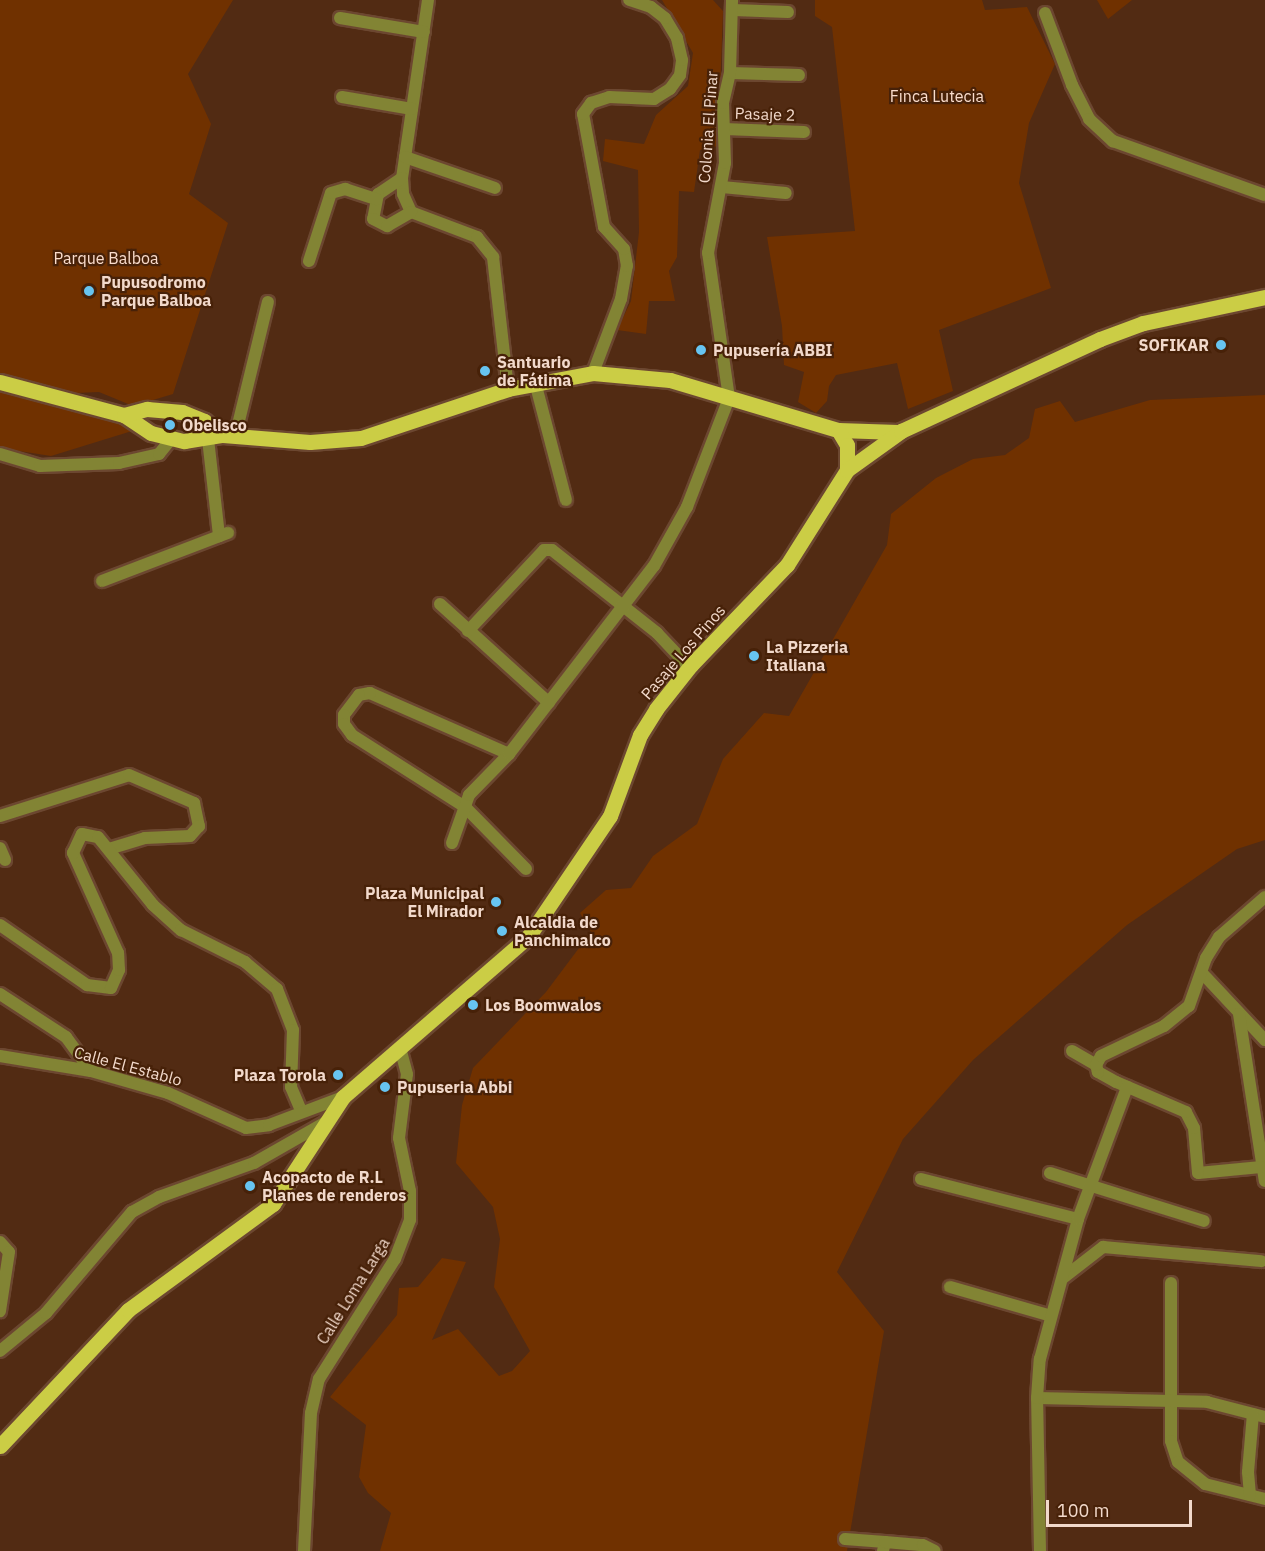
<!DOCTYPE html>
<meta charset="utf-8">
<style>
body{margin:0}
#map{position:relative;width:1265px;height:1551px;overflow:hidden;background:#522b13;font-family:"IBM Plex Sans",sans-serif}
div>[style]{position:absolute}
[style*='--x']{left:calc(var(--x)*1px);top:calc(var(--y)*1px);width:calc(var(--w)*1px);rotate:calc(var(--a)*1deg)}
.green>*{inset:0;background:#703100}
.roads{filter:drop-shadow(2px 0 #6c4730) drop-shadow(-2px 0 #6c4730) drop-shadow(0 2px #6c4730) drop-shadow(0 -2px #6c4730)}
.minor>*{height:12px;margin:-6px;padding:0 6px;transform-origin:6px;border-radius:6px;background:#828434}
.major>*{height:15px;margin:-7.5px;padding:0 7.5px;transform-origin:7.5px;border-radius:7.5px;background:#cbcd45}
.dots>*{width:16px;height:16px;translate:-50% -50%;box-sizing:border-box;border:3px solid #472108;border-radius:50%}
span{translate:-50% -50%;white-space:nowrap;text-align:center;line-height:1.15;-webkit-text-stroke:4.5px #472108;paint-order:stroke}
.park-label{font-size:16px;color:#fadccc}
.street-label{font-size:16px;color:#f2d9cb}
.poi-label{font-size:16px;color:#f2d9cb;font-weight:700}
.left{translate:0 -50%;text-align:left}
.right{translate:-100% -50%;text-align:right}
.scale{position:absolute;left:1046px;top:1500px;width:146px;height:27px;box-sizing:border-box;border:3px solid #f2d9cb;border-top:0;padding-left:8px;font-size:18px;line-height:21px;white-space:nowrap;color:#f2d9cb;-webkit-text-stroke:4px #472108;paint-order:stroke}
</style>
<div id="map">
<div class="green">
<i style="clip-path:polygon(0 0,233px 0,188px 74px,211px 124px,189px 194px,228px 223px,173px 394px,133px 406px,99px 392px,76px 393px,0 374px)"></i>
<i style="clip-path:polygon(662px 0,713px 0,723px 11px,718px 146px,700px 150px,694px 192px,679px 191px,677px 257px,669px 271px,675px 301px,649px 301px,646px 334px,617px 330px,631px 301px,639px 232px,638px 170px,603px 161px,605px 139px,644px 144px,656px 115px,688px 86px,693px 53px)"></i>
<i style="clip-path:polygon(815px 0,982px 0,985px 10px,1027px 7px,1055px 64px,1029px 123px,1019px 183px,1051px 288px,939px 330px,953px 391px,908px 409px,897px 363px,836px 375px,829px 386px,827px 401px,816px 413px,798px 402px,804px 372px,784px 365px,782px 326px,767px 237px,855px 231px,832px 27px,815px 16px)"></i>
<i style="clip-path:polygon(1097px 0,1132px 0,1108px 19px)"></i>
<i style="clip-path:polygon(0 392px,119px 422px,132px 431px,51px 456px,0 448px)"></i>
<i style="clip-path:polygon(1265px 395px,1265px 840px,1237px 849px,1127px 925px,973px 1060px,903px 1139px,837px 1272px,884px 1331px,847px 1551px,380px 1551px,391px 1513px,368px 1493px,359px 1477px,366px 1425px,330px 1397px,397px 1315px,399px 1288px,418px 1287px,442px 1258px,466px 1262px,432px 1340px,458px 1329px,499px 1376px,512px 1371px,530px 1351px,494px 1287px,500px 1239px,493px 1207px,456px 1163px,462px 1105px,473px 1068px,546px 992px,591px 932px,580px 913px,606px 890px,631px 888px,653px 856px,697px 824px,723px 759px,764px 713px,789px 716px,887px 545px,891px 514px,936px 478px,973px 459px,1005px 455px,1029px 438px,1035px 409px,1060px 401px,1075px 422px,1150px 400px)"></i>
</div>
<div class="roads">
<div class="minor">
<i style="--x:428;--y:0;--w:180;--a:98.3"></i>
<i style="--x:402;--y:178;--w:16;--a:86"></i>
<i style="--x:403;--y:194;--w:20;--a:66"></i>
<i style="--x:411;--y:212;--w:71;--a:20.7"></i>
<i style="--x:477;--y:237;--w:26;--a:51"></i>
<i style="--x:493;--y:257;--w:133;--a:83.5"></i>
<i style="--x:733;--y:10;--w:55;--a:2.1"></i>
<i style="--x:1045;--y:13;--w:77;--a:69.4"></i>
<i style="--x:1072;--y:85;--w:38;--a:63"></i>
<i style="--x:1089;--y:119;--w:33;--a:43"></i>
<i style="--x:1113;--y:141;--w:161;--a:19.6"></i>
<i style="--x:340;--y:18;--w:85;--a:9.5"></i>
<i style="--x:730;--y:73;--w:69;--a:1.7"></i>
<i style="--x:342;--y:97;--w:71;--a:9.7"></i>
<i style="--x:724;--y:129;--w:80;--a:2.1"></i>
<i style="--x:405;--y:157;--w:95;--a:19"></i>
<i style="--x:402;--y:178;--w:29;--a:146"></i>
<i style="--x:378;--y:194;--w:25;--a:101"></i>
<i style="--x:373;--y:219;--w:16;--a:27"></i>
<i style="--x:387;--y:226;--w:28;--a:-30"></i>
<i style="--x:722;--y:187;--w:64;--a:5.4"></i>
<i style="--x:309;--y:261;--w:71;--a:-72.1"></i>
<i style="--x:331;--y:193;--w:15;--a:-16"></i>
<i style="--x:345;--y:189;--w:33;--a:18"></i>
<i style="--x:593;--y:373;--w:79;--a:-69.3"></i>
<i style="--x:621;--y:299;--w:34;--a:-80"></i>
<i style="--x:627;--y:266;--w:17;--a:-100"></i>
<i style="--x:624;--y:249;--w:30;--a:-132"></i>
<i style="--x:604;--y:227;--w:115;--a:-100.5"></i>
<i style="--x:583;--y:114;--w:14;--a:-54"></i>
<i style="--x:591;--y:103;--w:19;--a:-18"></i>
<i style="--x:609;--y:97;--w:45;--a:2.5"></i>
<i style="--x:654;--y:99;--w:19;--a:-32"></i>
<i style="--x:670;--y:89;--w:17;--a:-54"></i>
<i style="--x:680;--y:75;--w:15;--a:-82"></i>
<i style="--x:682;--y:60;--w:23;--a:-103"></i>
<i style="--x:677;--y:38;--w:23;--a:-121"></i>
<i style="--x:665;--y:18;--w:18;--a:-142"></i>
<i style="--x:651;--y:7;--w:23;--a:-162"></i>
<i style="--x:535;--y:382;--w:122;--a:75.3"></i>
<i style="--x:235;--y:437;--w:139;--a:-76.3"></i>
<i style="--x:208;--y:439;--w:98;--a:83.5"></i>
<i style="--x:0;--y:454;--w:42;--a:16.7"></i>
<i style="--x:40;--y:466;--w:79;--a:-2.2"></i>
<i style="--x:119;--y:463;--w:41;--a:-12.7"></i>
<i style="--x:159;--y:454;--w:19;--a:-51"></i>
<i style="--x:102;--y:581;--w:135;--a:-20.9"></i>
<i style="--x:440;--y:604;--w:147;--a:42.2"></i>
<i style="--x:468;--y:631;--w:111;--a:-46.8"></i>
<i style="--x:544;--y:550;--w:8;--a:0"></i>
<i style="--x:552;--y:550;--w:134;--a:38.3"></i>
<i style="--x:657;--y:633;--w:47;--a:46.7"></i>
<i style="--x:509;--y:754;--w:152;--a:-156.3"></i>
<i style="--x:370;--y:693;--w:11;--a:170"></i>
<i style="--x:359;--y:695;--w:25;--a:127"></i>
<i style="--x:344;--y:715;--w:9;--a:90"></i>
<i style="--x:344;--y:724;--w:14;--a:54"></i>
<i style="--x:352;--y:735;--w:134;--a:32.5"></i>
<i style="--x:465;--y:807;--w:87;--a:45.5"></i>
<i style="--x:0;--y:816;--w:135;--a:-17.6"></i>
<i style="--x:129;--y:775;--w:71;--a:23.3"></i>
<i style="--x:194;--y:803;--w:24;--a:78"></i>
<i style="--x:199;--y:826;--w:13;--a:132"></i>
<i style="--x:190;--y:836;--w:45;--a:177.5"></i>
<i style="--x:145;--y:838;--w:37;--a:163"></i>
<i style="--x:452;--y:843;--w:51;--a:-70.5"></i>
<i style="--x:469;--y:795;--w:57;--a:-45.7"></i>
<i style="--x:509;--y:754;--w:237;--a:-52.4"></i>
<i style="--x:654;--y:566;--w:68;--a:-60.8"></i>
<i style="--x:687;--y:507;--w:117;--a:-68.9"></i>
<i style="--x:729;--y:398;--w:147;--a:-98.2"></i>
<i style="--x:708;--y:253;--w:92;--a:-79.3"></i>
<i style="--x:725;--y:163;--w:60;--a:-91.9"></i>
<i style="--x:723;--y:103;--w:31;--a:-77"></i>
<i style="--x:730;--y:73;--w:73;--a:-88.4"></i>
<i style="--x:0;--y:848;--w:13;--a:67"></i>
<i style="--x:0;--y:925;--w:106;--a:34.6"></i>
<i style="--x:87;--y:985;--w:24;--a:7"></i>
<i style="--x:111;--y:988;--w:20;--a:-66"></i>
<i style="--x:119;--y:970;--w:17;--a:-93"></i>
<i style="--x:118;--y:953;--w:110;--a:-114.2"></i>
<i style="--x:73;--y:853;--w:21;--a:-65"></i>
<i style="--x:82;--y:834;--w:16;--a:11"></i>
<i style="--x:98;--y:837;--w:87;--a:51"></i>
<i style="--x:153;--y:905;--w:38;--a:42"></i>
<i style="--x:181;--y:930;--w:72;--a:26.6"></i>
<i style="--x:245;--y:962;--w:42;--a:40.2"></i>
<i style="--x:277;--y:989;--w:44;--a:68.7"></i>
<i style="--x:293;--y:1030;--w:57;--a:92"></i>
<i style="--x:291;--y:1087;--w:25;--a:67"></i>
<i style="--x:1202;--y:973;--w:92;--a:46.8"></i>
<i style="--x:0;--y:994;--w:79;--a:33.1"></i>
<i style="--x:66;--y:1037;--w:42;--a:53.7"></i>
<i style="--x:1239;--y:1014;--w:169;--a:81.2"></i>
<i style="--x:1072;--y:1051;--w:28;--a:30"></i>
<i style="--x:0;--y:1056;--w:92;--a:9.4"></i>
<i style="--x:91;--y:1071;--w:80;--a:15.9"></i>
<i style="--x:168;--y:1093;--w:85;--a:24.2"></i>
<i style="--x:246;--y:1128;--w:23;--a:-7"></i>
<i style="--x:269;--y:1125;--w:79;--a:-20.7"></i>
<i style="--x:1261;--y:1167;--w:63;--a:174.6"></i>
<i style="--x:1198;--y:1173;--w:45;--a:-95.1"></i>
<i style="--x:1194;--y:1128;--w:18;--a:-117"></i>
<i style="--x:1186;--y:1112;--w:76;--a:-156.8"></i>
<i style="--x:1116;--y:1082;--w:21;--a:-151"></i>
<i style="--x:1098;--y:1072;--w:7;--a:-106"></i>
<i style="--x:1096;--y:1065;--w:10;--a:-61"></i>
<i style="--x:1101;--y:1056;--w:70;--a:-25.5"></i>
<i style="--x:1164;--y:1026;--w:32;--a:-39"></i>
<i style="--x:1189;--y:1006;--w:51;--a:-70.5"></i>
<i style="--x:1206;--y:958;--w:25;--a:-58"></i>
<i style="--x:1219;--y:937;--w:61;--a:-41"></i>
<i style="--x:1050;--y:1173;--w:161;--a:17.3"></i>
<i style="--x:921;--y:1179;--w:162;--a:14.3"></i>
<i style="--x:0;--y:1242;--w:13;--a:48"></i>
<i style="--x:9;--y:1252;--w:60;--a:98.7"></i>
<i style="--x:1063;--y:1278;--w:51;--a:-37.8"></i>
<i style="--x:1103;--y:1247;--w:159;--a:5.1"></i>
<i style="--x:1171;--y:1283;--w:158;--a:90"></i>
<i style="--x:1171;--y:1441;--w:22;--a:72"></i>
<i style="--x:1178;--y:1462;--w:35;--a:39"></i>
<i style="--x:1205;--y:1484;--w:62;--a:14"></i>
<i style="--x:950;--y:1287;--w:105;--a:16"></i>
<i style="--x:0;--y:1351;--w:60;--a:-39.6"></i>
<i style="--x:46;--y:1313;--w:133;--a:-49.6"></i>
<i style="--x:132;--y:1212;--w:31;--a:-29"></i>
<i style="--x:159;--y:1197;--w:101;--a:-19.7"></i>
<i style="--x:254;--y:1163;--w:81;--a:-29.7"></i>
<i style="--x:1037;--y:1398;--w:170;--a:1.3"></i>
<i style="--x:1207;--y:1402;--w:60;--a:14.5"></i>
<i style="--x:1250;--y:1495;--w:23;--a:-95"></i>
<i style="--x:1248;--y:1472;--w:58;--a:-85.1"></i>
<i style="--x:845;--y:1539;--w:40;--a:4.3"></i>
<i style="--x:304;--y:1551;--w:138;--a:-87.1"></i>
<i style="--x:311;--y:1413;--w:35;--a:-77"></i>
<i style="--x:319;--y:1379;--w:142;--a:-57.7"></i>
<i style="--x:395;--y:1259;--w:42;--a:-69"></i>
<i style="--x:410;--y:1220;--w:29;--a:-90"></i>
<i style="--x:410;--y:1191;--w:54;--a:-101.7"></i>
<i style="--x:399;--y:1138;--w:64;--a:-82.9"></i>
<i style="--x:407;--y:1074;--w:27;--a:-105"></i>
<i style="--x:883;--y:1551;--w:9;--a:-77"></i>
<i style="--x:885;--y:1542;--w:38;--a:5"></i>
<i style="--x:923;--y:1545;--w:13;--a:27"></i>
<i style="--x:1040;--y:1551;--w:153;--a:-91.1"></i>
<i style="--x:1037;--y:1398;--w:39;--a:-86"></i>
<i style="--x:1040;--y:1359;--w:145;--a:-74.8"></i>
<i style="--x:1078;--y:1219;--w:141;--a:-69.6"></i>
</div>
<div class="major">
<i style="--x:0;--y:382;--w:128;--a:14.9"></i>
<i style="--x:124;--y:415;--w:32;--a:34"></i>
<i style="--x:151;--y:433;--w:34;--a:14"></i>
<i style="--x:184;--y:441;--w:39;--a:-9"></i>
<i style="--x:223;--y:435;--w:87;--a:4.6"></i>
<i style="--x:310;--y:442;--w:51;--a:-4.5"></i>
<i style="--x:361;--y:438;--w:155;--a:-18.4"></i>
<i style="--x:508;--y:389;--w:86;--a:-10.7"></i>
<i style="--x:593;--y:373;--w:77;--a:5.2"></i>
<i style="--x:670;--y:380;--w:175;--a:16.6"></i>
<i style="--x:838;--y:430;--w:60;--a:1.9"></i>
<i style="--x:124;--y:415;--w:24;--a:-15"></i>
<i style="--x:147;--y:409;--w:35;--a:5"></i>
<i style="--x:182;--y:412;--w:24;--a:22"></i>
<i style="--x:204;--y:421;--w:24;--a:36"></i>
<i style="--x:838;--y:430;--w:17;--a:59"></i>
<i style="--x:847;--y:445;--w:25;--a:90"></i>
<i style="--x:0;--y:1446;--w:187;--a:-46.7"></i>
<i style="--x:128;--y:1310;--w:180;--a:-36.2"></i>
<i style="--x:273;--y:1204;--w:128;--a:-56.8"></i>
<i style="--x:343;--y:1097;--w:245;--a:-40.9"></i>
<i style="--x:528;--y:937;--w:146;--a:-55.9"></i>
<i style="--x:610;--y:816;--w:86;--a:-69.7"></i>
<i style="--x:640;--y:735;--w:31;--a:-58"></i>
<i style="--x:656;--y:709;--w:56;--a:-51.5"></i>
<i style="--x:691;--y:665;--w:139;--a:-46.2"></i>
<i style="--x:787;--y:565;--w:112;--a:-57.7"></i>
<i style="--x:847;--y:470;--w:67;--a:-35.8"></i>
<i style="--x:901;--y:431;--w:219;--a:-24.8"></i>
<i style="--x:1100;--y:339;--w:46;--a:-20.4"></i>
<i style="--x:1143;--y:323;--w:125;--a:-12"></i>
</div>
</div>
<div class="dots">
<i style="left:89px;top:291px;background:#67c4f0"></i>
<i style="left:1221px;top:345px;background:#67c4f0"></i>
<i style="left:701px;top:350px;background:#67c4f0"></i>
<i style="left:485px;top:371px;background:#67c4f0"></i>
<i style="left:170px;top:425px;background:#67c4f0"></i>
<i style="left:754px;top:656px;background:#67c4f0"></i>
<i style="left:496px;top:902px;background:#67c4f0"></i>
<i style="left:502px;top:931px;background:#67c4f0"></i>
<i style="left:473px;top:1005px;background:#67c4f0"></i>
<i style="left:338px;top:1075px;background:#67c4f0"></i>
<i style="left:385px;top:1087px;background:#67c4f0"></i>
<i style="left:250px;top:1186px;background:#67c4f0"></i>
</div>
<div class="park-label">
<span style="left:937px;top:96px">Finca Lutecia</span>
<span style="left:106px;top:258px">Parque Balboa</span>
</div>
<div class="street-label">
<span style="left:765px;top:114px;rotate:2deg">Pasaje 2</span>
<span style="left:708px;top:127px;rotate:-86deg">Colonia El Pinar</span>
<span style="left:683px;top:652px;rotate:-49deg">Pasaje Los Pinos</span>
<span style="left:128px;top:1066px;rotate:15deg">Calle El Establo</span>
<span style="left:353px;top:1291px;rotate:-58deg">Calle Loma Larga</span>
</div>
<div class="poi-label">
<span class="left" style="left:101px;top:291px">Pupusodromo<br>Parque Balboa</span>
<span class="right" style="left:1209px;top:345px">SOFIKAR</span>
<span class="left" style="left:713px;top:350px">Pupusería ABBI</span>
<span class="left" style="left:497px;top:371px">Santuario<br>de Fátima</span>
<span class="left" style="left:182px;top:425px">Obelisco</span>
<span class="left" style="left:766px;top:656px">La Pizzeria<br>Italiana</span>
<span class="right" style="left:484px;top:902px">Plaza Municipal<br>El Mirador</span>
<span class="left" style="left:514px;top:931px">Alcaldia de<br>Panchimalco</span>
<span class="left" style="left:485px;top:1005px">Los Boomwalos</span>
<span class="right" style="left:326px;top:1075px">Plaza Torola</span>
<span class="left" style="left:397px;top:1087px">Pupuseria Abbi</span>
<span class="left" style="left:262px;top:1186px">Acopacto de R.L<br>Planes de renderos</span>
</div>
<div class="scale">100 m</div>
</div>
